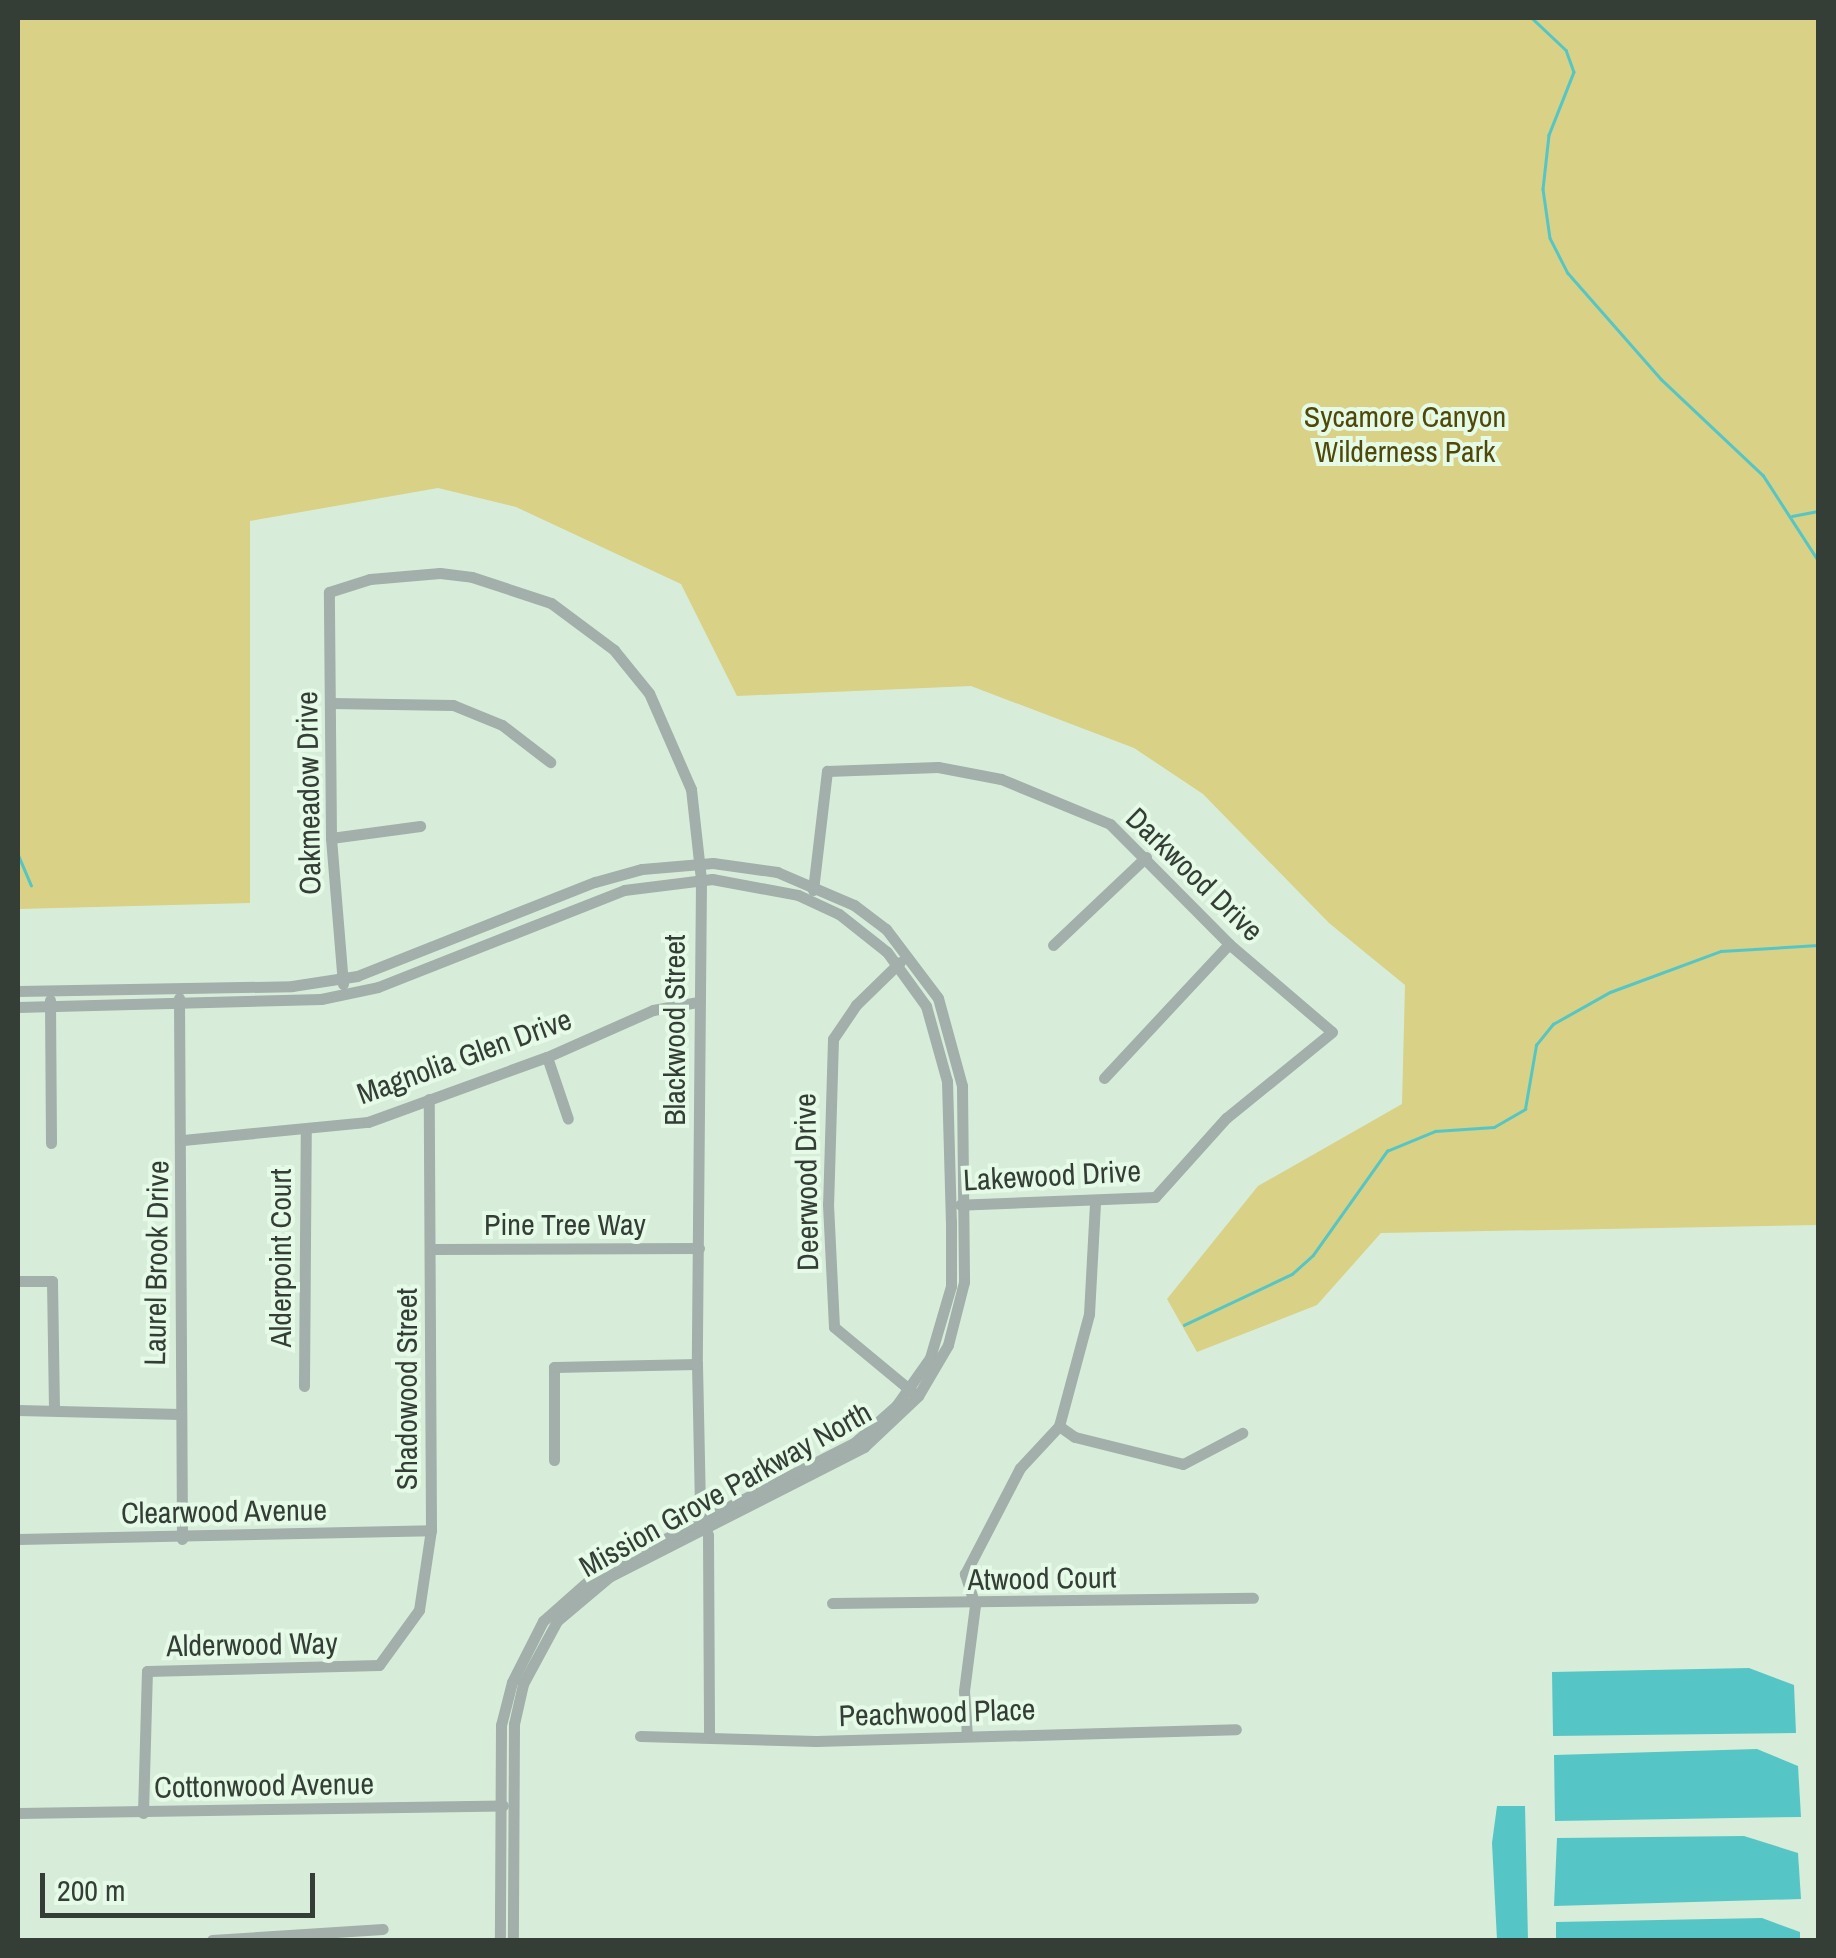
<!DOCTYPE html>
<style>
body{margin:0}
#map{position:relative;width:1836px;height:1958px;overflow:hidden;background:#d7edda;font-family:"Archivo Narrow",sans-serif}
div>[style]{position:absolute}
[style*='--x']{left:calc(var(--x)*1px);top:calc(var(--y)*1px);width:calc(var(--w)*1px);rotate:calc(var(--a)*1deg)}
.green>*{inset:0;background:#d8d186}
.water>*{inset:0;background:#55c6c5}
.stream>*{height:2.5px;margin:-1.25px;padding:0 1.25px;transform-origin:1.25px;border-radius:1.25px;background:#55c6c5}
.minor>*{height:11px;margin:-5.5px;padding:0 5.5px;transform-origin:5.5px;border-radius:5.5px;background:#a2afaa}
span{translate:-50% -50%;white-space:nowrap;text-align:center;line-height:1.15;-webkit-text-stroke:8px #e5fae7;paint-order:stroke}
.park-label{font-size:30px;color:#4f4808}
.street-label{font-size:30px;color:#353e36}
.frame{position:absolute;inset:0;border:20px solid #353e36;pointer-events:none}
.scale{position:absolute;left:40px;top:1873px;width:275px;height:45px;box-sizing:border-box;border:5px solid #353e36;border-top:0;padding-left:12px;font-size:30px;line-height:35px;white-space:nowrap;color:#353e36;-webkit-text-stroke:8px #e5fae7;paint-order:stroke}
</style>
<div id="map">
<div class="green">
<i style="clip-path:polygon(18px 18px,1818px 18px,1818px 1225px,1381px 1233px,1317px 1305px,1197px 1352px,1167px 1299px,1258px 1186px,1402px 1104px,1405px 985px,1329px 923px,1203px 794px,1134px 748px,971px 686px,737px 696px,681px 584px,516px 507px,438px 488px,250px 521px,250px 903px,18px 909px)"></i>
</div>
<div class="water">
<i style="clip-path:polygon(1749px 1668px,1794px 1685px,1796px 1733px,1553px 1736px,1552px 1672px)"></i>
<i style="clip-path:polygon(1757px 1749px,1798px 1766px,1801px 1817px,1555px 1821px,1554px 1755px)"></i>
<i style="clip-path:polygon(1497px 1806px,1525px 1806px,1528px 1940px,1497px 1940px,1492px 1843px)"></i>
<i style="clip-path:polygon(1744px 1836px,1798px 1853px,1801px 1899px,1554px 1906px,1557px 1838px)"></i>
<i style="clip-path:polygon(1762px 1918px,1800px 1932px,1800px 1940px,1556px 1940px,1556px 1922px)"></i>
</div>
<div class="stream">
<i style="--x:1532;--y:18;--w:47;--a:43.3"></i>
<i style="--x:1566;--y:50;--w:23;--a:70"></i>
<i style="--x:1574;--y:72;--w:68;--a:111.6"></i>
<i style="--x:1549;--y:135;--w:54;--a:96.3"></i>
<i style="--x:1543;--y:189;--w:49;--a:81.9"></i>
<i style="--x:1550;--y:238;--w:39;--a:63"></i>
<i style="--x:1568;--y:273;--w:141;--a:48.7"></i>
<i style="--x:1661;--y:379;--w:140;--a:43.3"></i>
<i style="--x:1763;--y:475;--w:101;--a:57.1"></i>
<i style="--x:1792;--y:516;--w:26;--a:-11"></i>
<i style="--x:18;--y:854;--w:34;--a:67"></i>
<i style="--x:1184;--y:1325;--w:119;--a:-25.3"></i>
<i style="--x:1292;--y:1274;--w:28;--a:-42"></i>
<i style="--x:1313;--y:1255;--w:128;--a:-54.6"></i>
<i style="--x:1387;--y:1151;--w:52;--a:-22.6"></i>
<i style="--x:1435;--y:1131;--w:59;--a:-3.9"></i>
<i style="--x:1494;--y:1127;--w:36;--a:-30"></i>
<i style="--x:1525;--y:1109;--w:65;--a:-80.2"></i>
<i style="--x:1536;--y:1045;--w:27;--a:-51"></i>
<i style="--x:1553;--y:1024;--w:65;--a:-29.3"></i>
<i style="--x:1610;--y:992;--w:118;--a:-20.3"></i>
<i style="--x:1721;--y:951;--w:97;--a:-3.5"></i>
</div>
<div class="minor">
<i style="--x:331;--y:703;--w:122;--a:0.9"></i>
<i style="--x:453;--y:705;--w:53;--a:22.2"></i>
<i style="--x:502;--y:725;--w:61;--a:37.6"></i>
<i style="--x:331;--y:838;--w:90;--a:-7.7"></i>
<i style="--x:813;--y:890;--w:120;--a:-83.3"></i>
<i style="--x:827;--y:771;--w:111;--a:-2.1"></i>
<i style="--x:938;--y:767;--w:64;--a:10.8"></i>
<i style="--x:1001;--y:779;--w:118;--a:22.4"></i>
<i style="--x:1110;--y:824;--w:169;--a:45.2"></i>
<i style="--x:1229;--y:944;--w:135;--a:40.5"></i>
<i style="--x:1332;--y:1032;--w:136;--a:140.9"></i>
<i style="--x:1226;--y:1118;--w:106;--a:131.9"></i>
<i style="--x:1155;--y:1197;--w:195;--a:177.7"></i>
<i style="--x:1053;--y:945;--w:128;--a:-43.4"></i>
<i style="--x:900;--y:962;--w:62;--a:135.7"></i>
<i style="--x:856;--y:1005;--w:41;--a:124.1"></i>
<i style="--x:833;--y:1039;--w:165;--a:91.7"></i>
<i style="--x:828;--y:1204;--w:123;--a:87.2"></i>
<i style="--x:834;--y:1327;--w:105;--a:39.6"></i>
<i style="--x:343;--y:984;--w:146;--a:-94.7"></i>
<i style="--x:331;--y:838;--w:246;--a:-90.5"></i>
<i style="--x:329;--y:592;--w:43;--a:-17.6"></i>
<i style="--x:370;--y:579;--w:70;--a:-4.9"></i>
<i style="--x:440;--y:573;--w:32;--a:7"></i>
<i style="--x:472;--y:577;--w:83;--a:18.2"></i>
<i style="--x:551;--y:603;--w:79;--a:36.7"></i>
<i style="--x:614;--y:650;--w:55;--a:50.9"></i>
<i style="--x:649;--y:693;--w:105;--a:66.4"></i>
<i style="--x:691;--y:789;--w:92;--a:83.7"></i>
<i style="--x:701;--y:880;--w:484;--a:90.5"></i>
<i style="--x:697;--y:1364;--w:148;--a:88.8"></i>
<i style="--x:700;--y:1512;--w:24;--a:71"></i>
<i style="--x:708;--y:1535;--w:202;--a:89.7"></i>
<i style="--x:18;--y:991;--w:274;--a:-1"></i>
<i style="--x:292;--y:986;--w:66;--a:-8.7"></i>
<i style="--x:357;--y:976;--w:256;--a:-21.6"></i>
<i style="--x:595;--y:882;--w:49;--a:-15.5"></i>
<i style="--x:642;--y:869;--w:71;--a:-4.8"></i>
<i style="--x:713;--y:863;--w:65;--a:8"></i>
<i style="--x:777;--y:872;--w:84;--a:23.2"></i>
<i style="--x:854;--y:905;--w:40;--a:37"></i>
<i style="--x:886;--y:929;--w:86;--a:53"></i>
<i style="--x:938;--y:998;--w:91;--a:74.7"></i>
<i style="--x:962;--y:1086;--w:196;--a:89.4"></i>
<i style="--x:964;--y:1282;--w:65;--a:104.3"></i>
<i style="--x:948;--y:1345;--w:59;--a:120.5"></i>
<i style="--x:918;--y:1396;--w:74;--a:136.6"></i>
<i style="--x:864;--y:1447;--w:286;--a:153"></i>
<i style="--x:609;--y:1577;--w:68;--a:139.8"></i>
<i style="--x:557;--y:1621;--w:72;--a:118.4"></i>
<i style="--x:523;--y:1684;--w:41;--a:102.7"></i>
<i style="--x:514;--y:1724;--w:216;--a:90.3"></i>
<i style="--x:179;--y:998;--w:541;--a:89.68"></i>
<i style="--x:50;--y:1000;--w:143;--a:89.6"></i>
<i style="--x:18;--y:1007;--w:303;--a:-1.5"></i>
<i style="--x:321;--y:999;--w:58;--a:-11.9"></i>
<i style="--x:378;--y:987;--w:264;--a:-21.5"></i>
<i style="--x:624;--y:890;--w:89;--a:-7.1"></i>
<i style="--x:712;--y:879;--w:87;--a:10.5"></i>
<i style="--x:798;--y:895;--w:45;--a:24.9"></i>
<i style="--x:839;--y:914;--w:61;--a:38.4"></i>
<i style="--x:887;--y:952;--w:67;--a:54.2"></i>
<i style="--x:926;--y:1006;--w:78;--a:74.4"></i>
<i style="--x:947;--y:1081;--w:141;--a:88.4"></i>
<i style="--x:951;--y:1222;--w:64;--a:90"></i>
<i style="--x:951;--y:1286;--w:75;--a:106.3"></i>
<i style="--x:930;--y:1358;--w:59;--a:125.3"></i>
<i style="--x:896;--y:1406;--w:56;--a:138.6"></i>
<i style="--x:854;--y:1443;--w:289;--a:153.1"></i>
<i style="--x:596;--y:1574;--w:71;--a:138.4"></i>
<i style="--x:543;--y:1621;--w:68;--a:116.9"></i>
<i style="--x:512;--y:1682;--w:44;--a:104.3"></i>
<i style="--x:501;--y:1725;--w:215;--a:90.3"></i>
<i style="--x:547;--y:1057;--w:65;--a:71.3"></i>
<i style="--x:1104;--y:1078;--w:183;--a:-47"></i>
<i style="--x:183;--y:1140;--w:186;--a:-5.6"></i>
<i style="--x:368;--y:1122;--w:190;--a:-20"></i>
<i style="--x:547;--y:1057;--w:116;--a:-23.9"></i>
<i style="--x:653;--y:1010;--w:46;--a:-10.1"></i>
<i style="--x:431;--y:1249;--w:268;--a:-0.2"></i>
<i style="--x:18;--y:1281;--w:34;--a:0"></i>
<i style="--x:52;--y:1281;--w:129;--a:89.1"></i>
<i style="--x:304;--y:1386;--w:256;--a:-89.6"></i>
<i style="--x:18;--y:1410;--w:162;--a:1.4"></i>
<i style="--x:1059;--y:1426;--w:19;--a:35"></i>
<i style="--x:1075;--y:1437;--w:111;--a:14"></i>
<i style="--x:1183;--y:1464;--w:67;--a:-27.7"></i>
<i style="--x:554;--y:1460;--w:93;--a:-90"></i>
<i style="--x:554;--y:1367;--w:143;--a:-1.2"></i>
<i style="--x:18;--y:1539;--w:413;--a:-1.2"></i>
<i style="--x:832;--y:1603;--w:421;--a:-0.7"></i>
<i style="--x:640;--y:1736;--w:176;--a:1.6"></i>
<i style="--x:816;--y:1741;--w:420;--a:-1.6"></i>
<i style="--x:967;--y:1736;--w:45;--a:-93.8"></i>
<i style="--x:964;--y:1691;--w:87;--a:-82.7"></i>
<i style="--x:975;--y:1605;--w:33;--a:-108"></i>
<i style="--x:965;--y:1574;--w:119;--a:-62.6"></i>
<i style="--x:1020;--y:1468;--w:57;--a:-47.1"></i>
<i style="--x:1059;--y:1426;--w:116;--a:-75"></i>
<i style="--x:1089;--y:1314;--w:111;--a:-86.9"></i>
<i style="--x:18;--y:1813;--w:485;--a:-0.9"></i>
<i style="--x:143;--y:1813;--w:142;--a:-88.4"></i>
<i style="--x:147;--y:1671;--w:232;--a:-1.5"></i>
<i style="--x:379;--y:1665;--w:68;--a:-54"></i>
<i style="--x:419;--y:1610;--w:81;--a:-81.5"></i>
<i style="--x:431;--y:1530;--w:431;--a:-90.3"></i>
<i style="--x:212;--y:1940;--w:171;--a:-3.7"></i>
</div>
<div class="park-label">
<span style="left:1405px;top:433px">Sycamore Canyon<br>Wilderness Park</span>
</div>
<div class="street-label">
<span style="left:308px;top:793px;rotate:-91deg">Oakmeadow Drive</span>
<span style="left:1195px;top:874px;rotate:44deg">Darkwood Drive</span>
<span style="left:674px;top:1030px;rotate:-90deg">Blackwood Street</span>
<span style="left:464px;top:1056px;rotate:-20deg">Magnolia Glen Drive</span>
<span style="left:1052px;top:1175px;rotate:-3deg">Lakewood Drive</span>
<span style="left:806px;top:1182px;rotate:-91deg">Deerwood Drive</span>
<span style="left:565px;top:1224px">Pine Tree Way</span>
<span style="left:280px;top:1258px;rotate:-90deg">Alderpoint Court</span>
<span style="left:156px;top:1263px;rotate:-89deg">Laurel Brook Drive</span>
<span style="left:406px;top:1389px;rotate:-90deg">Shadowood Street</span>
<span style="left:725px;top:1489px;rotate:-29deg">Mission Grove Parkway North</span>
<span style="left:224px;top:1511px;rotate:-1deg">Clearwood Avenue</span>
<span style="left:1042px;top:1578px;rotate:-1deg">Atwood Court</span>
<span style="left:252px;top:1644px;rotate:-1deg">Alderwood Way</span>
<span style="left:937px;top:1712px;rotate:-2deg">Peachwood Place</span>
<span style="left:264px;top:1785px;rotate:-1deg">Cottonwood Avenue</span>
</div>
<div class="frame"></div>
<div class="scale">200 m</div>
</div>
